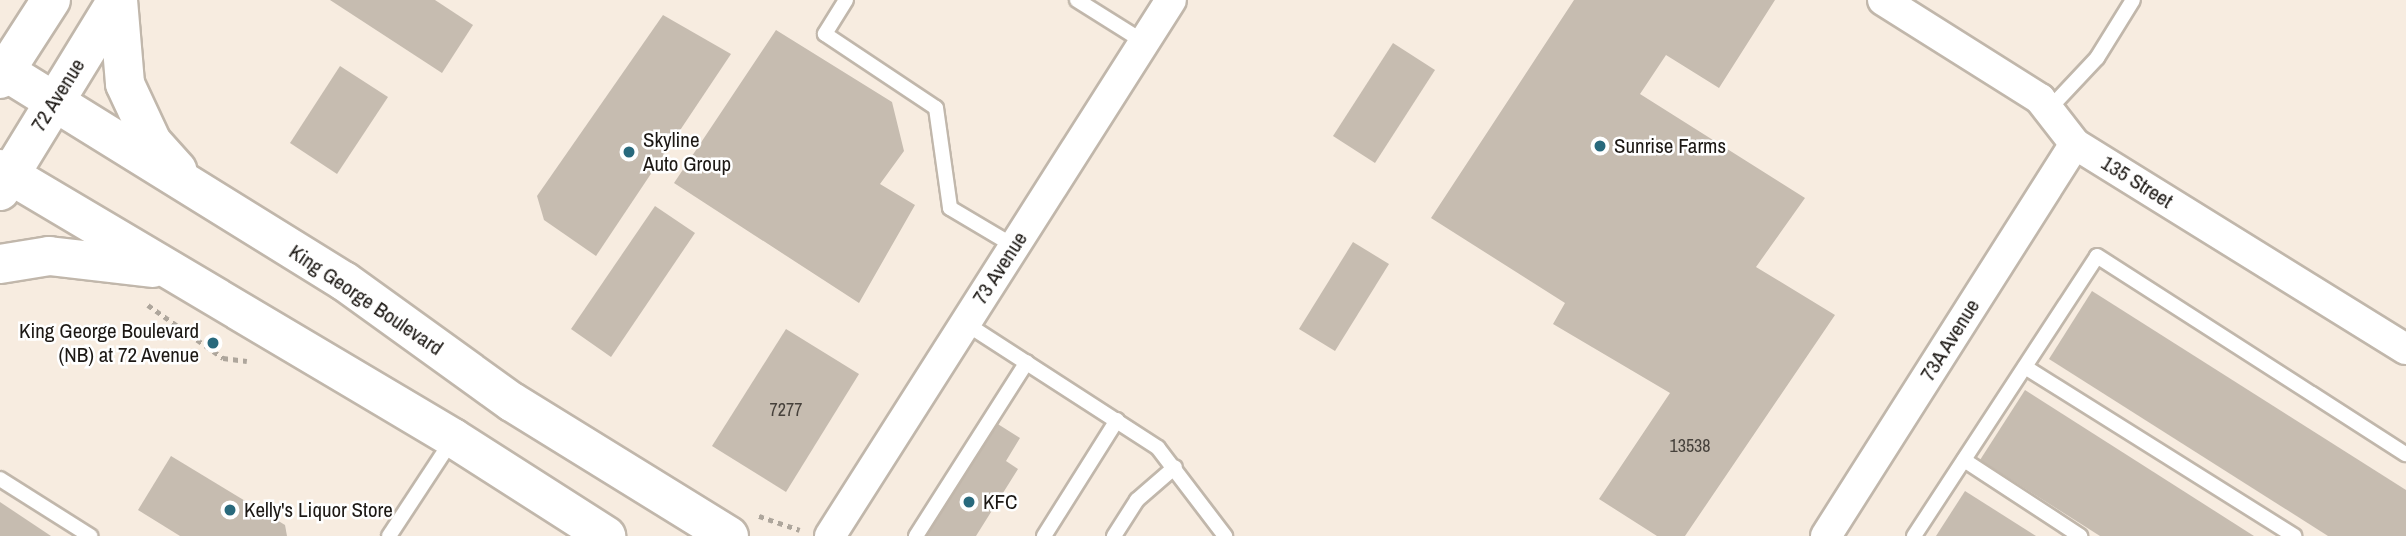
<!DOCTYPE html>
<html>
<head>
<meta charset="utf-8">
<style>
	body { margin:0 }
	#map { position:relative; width:2406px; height:536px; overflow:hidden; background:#f7ece0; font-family:"Archivo Narrow",sans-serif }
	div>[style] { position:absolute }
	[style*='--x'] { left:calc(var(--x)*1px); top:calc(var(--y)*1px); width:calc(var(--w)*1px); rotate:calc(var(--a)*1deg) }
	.building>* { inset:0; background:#c6bcb0 }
	.path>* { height:4.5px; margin-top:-2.25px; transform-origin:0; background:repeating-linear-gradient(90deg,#aea69c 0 5px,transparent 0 10px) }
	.roads { filter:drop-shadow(2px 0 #c1b7ab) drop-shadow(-2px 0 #c1b7ab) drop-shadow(0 2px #c1b7ab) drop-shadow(0 -2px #c1b7ab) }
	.service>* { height:14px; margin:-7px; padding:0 7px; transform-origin:7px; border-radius:7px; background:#fff }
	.minor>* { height:30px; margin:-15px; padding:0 15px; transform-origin:15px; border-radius:15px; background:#fff }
	.secondary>* { height:38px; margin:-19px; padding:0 19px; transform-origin:19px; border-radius:19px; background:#fff }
	.primary>* { height:38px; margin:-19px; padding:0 19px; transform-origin:19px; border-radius:19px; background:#fff }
	.dots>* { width:19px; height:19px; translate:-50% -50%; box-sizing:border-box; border:4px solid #fff; border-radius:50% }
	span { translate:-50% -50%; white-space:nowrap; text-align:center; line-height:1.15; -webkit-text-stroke:5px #fff; paint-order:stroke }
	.number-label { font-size:18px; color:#46413b }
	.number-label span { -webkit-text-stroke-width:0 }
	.street-label { font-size:21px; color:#1c1814 }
	.poi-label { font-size:21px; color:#1c1814 }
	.left { translate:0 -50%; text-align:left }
	.right { translate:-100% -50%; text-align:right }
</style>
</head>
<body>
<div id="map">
	<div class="building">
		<div style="clip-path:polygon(330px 0,435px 0,473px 25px,442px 73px)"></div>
		<div style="clip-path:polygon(1574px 0,1775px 0,1719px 88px,1666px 55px,1640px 94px,1805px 198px,1756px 267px,1835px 315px,1685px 536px,1657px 536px,1599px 499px,1670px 393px,1553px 324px,1565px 303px,1431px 218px)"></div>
		<div style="clip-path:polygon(663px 15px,731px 54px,596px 256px,544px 220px,537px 196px)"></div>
		<div style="clip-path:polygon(776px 30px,892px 102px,904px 151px,880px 184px,915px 205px,859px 303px,674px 183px)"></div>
		<div style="clip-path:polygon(1393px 43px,1435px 70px,1375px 163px,1333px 136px)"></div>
		<div style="clip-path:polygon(340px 66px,388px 97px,337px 174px,290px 143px)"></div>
		<div style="clip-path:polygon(655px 206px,695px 233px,611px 357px,571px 329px)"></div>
		<div style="clip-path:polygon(1353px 242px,1389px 264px,1335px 351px,1299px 329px)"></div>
		<div style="clip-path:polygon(2092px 291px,2406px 490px,2406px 536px,2328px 536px,2049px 359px)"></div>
		<div style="clip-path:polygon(786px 329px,859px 374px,786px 492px,712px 446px)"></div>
		<div style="clip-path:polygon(2025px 390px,2254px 536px,2100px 536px,1980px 460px)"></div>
		<div style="clip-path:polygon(993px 421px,1020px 438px,1006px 461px,1018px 469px,976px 536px,921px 536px)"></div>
		<div style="clip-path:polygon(171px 456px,285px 525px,287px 536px,180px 536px,138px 510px)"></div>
		<div style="clip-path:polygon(1965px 491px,2036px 536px,1936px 536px)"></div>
		<div style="clip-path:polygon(0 502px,51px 536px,0 536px)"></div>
	</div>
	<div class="path">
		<div style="--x:148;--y:305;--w:92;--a:35.2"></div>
		<div style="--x:223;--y:358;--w:24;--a:7"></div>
		<div style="--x:759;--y:516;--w:43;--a:18.9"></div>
	</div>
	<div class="roads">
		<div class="service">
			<div style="--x:846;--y:0;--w:40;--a:122"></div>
			<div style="--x:825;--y:34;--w:133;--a:33.7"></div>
			<div style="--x:936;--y:108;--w:101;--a:82"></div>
			<div style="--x:950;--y:208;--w:74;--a:30.7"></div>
			<div style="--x:1077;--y:0;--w:79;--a:32.1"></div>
			<div style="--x:2050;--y:108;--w:69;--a:-46.8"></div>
			<div style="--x:2097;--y:58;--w:68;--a:-58.2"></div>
			<div style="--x:965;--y:323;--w:230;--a:32.9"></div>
			<div style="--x:1158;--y:448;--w:111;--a:52.7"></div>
			<div style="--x:2025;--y:367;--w:318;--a:32.1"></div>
			<div style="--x:1964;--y:460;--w:139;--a:33.2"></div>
			<div style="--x:0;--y:479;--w:107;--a:32.3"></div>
			<div style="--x:389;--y:536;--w:115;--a:-56.7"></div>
			<div style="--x:916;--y:536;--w:206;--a:-57.5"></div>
			<div style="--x:1044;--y:536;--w:137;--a:-57.8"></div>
			<div style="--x:1114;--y:536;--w:43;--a:-57.4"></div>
			<div style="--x:1137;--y:500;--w:50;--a:-41"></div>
			<div style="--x:1914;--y:536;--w:334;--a:-56.8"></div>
			<div style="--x:2097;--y:256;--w:367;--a:32.7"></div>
		</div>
		<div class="minor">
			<div style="--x:1883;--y:0;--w:186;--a:32.2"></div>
			<div style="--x:2040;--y:99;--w:57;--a:52.1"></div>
			<div style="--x:2075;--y:144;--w:389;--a:31.8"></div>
			<div style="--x:830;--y:536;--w:635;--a:-57.54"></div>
			<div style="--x:1826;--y:536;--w:464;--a:-57.6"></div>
		</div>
		<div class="secondary">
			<div style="--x:0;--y:79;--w:94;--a:-57.2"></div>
			<div style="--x:0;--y:191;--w:224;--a:-58.5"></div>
		</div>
		<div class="primary">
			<div style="--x:118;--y:0;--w:84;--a:85.2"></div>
			<div style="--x:125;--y:84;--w:64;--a:65"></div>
			<div style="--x:152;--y:142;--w:38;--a:48"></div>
			<div style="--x:0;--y:68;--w:405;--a:31.8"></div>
			<div style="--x:344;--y:281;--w:207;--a:35.8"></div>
			<div style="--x:512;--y:402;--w:255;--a:31.7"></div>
			<div style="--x:0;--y:169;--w:527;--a:30.7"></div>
			<div style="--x:453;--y:438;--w:182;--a:32.6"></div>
			<div style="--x:0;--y:264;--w:50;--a:-9.3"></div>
			<div style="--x:49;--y:256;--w:104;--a:6.6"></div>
		</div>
	</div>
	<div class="dots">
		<div style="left:1600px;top:146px;background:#28697c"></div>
		<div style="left:629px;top:152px;background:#28697c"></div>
		<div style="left:213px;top:343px;background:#28697c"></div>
		<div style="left:969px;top:502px;background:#28697c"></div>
		<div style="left:230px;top:510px;background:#28697c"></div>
	</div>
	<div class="number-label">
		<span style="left:786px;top:410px">7277</span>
		<span style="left:1690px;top:446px">13538</span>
	</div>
	<div class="street-label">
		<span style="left:58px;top:95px;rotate:-58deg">72 Avenue</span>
		<span style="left:2137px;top:182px;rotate:32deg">135 Street</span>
		<span style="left:1000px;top:268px;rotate:-57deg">73 Avenue</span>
		<span style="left:366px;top:300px;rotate:34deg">King George Boulevard</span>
		<span style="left:1950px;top:340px;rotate:-58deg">73A Avenue</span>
	</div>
	<div class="poi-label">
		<span class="left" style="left:643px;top:152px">Skyline<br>Auto Group</span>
		<span class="left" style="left:1614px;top:146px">Sunrise Farms</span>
		<span class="right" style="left:199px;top:343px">King George Boulevard<br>(NB) at 72 Avenue</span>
		<span class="left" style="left:983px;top:502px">KFC</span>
		<span class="left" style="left:244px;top:510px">Kelly's Liquor Store</span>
	</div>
</div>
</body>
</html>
